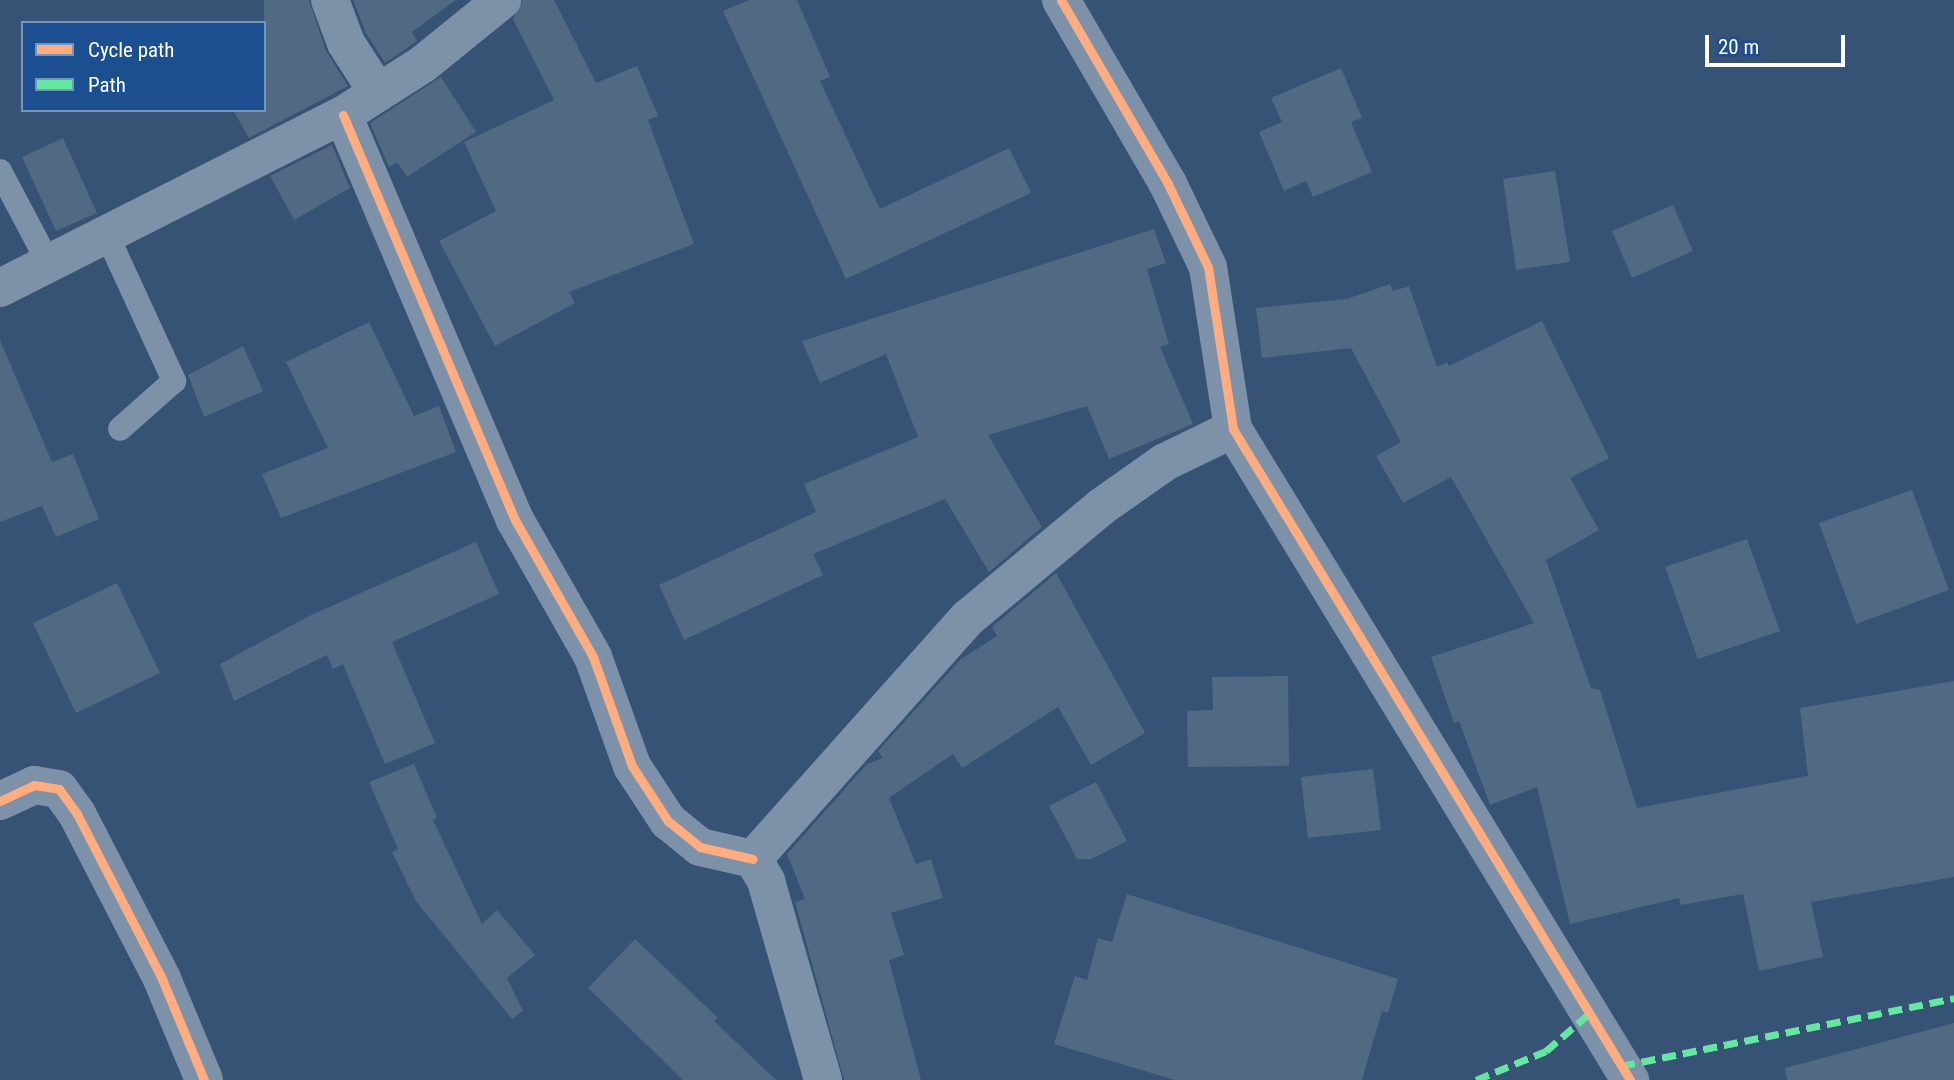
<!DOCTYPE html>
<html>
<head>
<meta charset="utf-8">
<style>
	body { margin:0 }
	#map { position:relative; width:1954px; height:1080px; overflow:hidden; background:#365274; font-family:"Roboto Condensed",sans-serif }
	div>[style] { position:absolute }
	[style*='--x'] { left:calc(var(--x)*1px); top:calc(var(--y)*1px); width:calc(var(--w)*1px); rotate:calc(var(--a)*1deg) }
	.building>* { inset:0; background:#526984 }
	.service>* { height:24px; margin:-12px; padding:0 12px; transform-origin:12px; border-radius:12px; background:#7d92a8 }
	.minor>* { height:38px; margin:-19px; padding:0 19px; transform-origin:19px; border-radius:19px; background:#7d92a8 }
	.tertiary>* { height:38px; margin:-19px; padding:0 19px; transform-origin:19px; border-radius:19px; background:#7d92a8 }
	.quiet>* { height:7px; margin-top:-3.5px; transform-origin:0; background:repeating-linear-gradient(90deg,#66e7a1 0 14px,transparent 0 21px) }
	.cycleway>* { height:9px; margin:-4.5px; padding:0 4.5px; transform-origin:4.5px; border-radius:4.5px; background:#ffac80 }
	span { translate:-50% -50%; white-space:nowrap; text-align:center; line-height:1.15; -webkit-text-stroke:5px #1b4f8f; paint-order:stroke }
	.legend { position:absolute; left:21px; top:21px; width:245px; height:91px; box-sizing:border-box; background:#1b4f8f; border:2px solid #7695bc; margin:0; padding:9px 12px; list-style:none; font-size:21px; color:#fff }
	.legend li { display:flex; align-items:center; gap:14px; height:35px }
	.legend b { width:35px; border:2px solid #7695bc }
	.scale { position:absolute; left:1705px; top:35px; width:140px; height:32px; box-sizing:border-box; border:4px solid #fff; border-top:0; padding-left:9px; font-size:21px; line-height:24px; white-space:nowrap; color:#fff; -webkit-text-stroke:5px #1b4f8f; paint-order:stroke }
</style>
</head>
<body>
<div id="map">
	<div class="building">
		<div style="clip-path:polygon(264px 0,309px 0,326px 51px,348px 86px,249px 138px,233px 110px,264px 110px)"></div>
		<div style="clip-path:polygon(353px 0,456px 0,412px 32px,417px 41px,385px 63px,366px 33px)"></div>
		<div style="clip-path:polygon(523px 0,554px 0,596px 83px,637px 66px,658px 116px,648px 120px,694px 244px,569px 292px,575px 303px,495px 346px,439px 241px,496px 211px,464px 142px,554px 100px,513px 19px)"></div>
		<div style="clip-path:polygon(749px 0,797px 0,830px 77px,820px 81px,880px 209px,1009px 148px,1031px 193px,846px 279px,723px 11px)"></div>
		<div style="clip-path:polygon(1341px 68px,1362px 118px,1351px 122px,1372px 172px,1313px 197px,1306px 181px,1284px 191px,1259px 132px,1282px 122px,1271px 98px)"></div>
		<div style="clip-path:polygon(441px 77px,476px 132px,407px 177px,397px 162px,389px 167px,370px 123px)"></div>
		<div style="clip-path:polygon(63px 138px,97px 213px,56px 231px,22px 157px)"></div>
		<div style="clip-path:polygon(332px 145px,350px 188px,294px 220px,270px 176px)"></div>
		<div style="clip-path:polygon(1555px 171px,1570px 262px,1516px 270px,1503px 179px)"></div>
		<div style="clip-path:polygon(1673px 205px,1693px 251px,1632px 278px,1612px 231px)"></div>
		<div style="clip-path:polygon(1154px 229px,1166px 263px,1147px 269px,1169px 344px,1160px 347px,1193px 424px,1109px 459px,1087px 406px,988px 435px,1042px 527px,989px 572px,945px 499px,813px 554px,823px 575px,684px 640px,659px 585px,816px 512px,804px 484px,918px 437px,886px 354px,820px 383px,802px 341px)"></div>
		<div style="clip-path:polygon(1390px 284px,1393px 291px,1409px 286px,1437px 367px,1447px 362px,1449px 366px,1542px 321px,1609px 458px,1570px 478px,1599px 530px,1546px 560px,1591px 688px,1600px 690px,1637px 808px,1808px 776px,1800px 708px,1954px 681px,1954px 877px,1811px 902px,1823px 957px,1759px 971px,1743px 894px,1681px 905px,1679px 898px,1570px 924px,1537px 787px,1490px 805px,1459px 721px,1454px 723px,1431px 657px,1534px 623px,1451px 477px,1403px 503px,1376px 456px,1401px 442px,1351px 348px,1262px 358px,1256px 308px,1347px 299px)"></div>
		<div style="clip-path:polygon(369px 322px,414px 416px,439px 406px,456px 452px,281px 518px,262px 474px,328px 448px,286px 362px)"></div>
		<div style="clip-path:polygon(0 340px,52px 462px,73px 454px,99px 519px,56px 537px,42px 506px,0 522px)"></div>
		<div style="clip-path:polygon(243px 346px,263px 391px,204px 417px,188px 375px)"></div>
		<div style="clip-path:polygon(1912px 490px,1949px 590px,1856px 624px,1819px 523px)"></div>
		<div style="clip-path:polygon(1747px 539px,1780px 631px,1698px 659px,1665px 567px)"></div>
		<div style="clip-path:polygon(476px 542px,499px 594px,392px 642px,435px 743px,385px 764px,343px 664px,333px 669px,327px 655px,234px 701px,220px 664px,309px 616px)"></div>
		<div style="clip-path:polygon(1056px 573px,1145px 733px,1091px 765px,1058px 707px,962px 768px,953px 754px,889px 798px,916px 864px,931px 859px,943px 898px,891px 913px,904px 955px,889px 960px,921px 1080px,844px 1080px,795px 902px,805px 899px,787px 854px,867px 764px,883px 758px,878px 751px,961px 659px,997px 636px,992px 627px)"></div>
		<div style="clip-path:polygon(117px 583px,160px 673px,76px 713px,33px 623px)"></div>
		<div style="clip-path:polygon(1288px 676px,1289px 766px,1188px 767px,1187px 711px,1213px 710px,1212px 677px)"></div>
		<div style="clip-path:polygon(414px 764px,437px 818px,433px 820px,482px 924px,497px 910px,535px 955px,507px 978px,523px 1011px,512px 1019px,416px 901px,392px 852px,398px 849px,369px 782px)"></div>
		<div style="clip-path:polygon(1373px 769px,1381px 830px,1308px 838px,1301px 777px)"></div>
		<div style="clip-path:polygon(1096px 782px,1127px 841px,1091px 859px,1077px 859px,1049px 806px)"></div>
		<div style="clip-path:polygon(1127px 894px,1398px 979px,1388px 1013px,1382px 1011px,1362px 1080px,1175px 1080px,1054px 1044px,1075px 976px,1087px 980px,1098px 938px,1112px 942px)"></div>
		<div style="clip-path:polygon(635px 939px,718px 1018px,714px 1021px,776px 1080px,683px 1080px,588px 988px)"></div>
		<div style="clip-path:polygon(1954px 1023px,1954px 1080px,1787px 1080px,1785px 1068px)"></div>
	</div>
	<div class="service">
		<div style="--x:0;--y:171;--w:103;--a:62.2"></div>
		<div style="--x:107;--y:235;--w:161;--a:65.3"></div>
		<div style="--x:174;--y:381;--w:72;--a:138.4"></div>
	</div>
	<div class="minor">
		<div style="--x:330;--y:0;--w:46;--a:69.6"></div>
		<div style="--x:346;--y:43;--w:59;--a:57.4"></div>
		<div style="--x:343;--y:115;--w:440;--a:67"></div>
		<div style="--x:515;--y:520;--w:158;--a:60.3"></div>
		<div style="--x:593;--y:657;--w:116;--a:70.3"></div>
		<div style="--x:632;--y:766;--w:66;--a:56.8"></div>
		<div style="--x:668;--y:821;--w:41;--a:39.1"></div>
		<div style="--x:700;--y:847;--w:54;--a:12.8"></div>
		<div style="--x:0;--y:288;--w:384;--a:-26.8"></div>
		<div style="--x:343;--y:115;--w:95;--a:-32.5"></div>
		<div style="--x:423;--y:64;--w:102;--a:-39"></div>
		<div style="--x:0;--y:801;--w:38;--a:-25"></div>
		<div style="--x:34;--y:785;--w:25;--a:9"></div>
		<div style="--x:59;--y:789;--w:31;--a:54"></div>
		<div style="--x:77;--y:814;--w:186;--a:62.7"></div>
		<div style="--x:162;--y:979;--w:109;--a:67.4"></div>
		<div style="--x:753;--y:859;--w:323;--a:-48.3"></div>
		<div style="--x:968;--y:618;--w:173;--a:-39.8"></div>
		<div style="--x:1101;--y:507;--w:78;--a:-35.1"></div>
		<div style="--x:1165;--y:462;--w:76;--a:-25.9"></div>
		<div style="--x:753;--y:859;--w:26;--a:59"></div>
		<div style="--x:766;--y:881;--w:207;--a:74"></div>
	</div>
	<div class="tertiary">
		<div style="--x:1061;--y:0;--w:213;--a:59.8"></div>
		<div style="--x:1168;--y:184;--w:92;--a:64.3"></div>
		<div style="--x:1208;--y:267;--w:164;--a:81.2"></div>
		<div style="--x:1233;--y:429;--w:763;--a:58.62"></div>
	</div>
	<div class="quiet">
		<div style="--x:1621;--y:1066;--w:340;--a:-11.5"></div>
		<div style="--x:1476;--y:1080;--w:76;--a:-22.5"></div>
		<div style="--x:1546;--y:1051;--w:58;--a:-40.8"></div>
	</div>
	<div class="cycleway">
		<div style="--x:1061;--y:0;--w:213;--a:59.8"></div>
		<div style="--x:1168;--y:184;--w:92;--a:64.3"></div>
		<div style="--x:1208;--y:267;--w:164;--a:81.2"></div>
		<div style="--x:1233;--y:429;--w:763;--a:58.62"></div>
		<div style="--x:343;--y:115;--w:440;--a:67"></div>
		<div style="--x:515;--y:520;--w:158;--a:60.3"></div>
		<div style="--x:593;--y:657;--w:116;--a:70.3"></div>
		<div style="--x:632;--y:766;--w:66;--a:56.8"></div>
		<div style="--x:668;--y:821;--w:41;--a:39.1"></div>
		<div style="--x:700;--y:847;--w:54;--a:12.8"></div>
		<div style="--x:0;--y:801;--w:38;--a:-25"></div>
		<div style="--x:34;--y:785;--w:25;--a:9"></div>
		<div style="--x:59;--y:789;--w:31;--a:54"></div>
		<div style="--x:77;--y:814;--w:186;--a:62.7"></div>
		<div style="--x:162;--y:979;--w:109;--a:67.4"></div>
	</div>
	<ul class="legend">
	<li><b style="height:9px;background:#ffac80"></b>Cycle path</li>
	<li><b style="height:9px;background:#66e7a1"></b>Path</li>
	</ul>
	<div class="scale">20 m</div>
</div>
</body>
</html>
